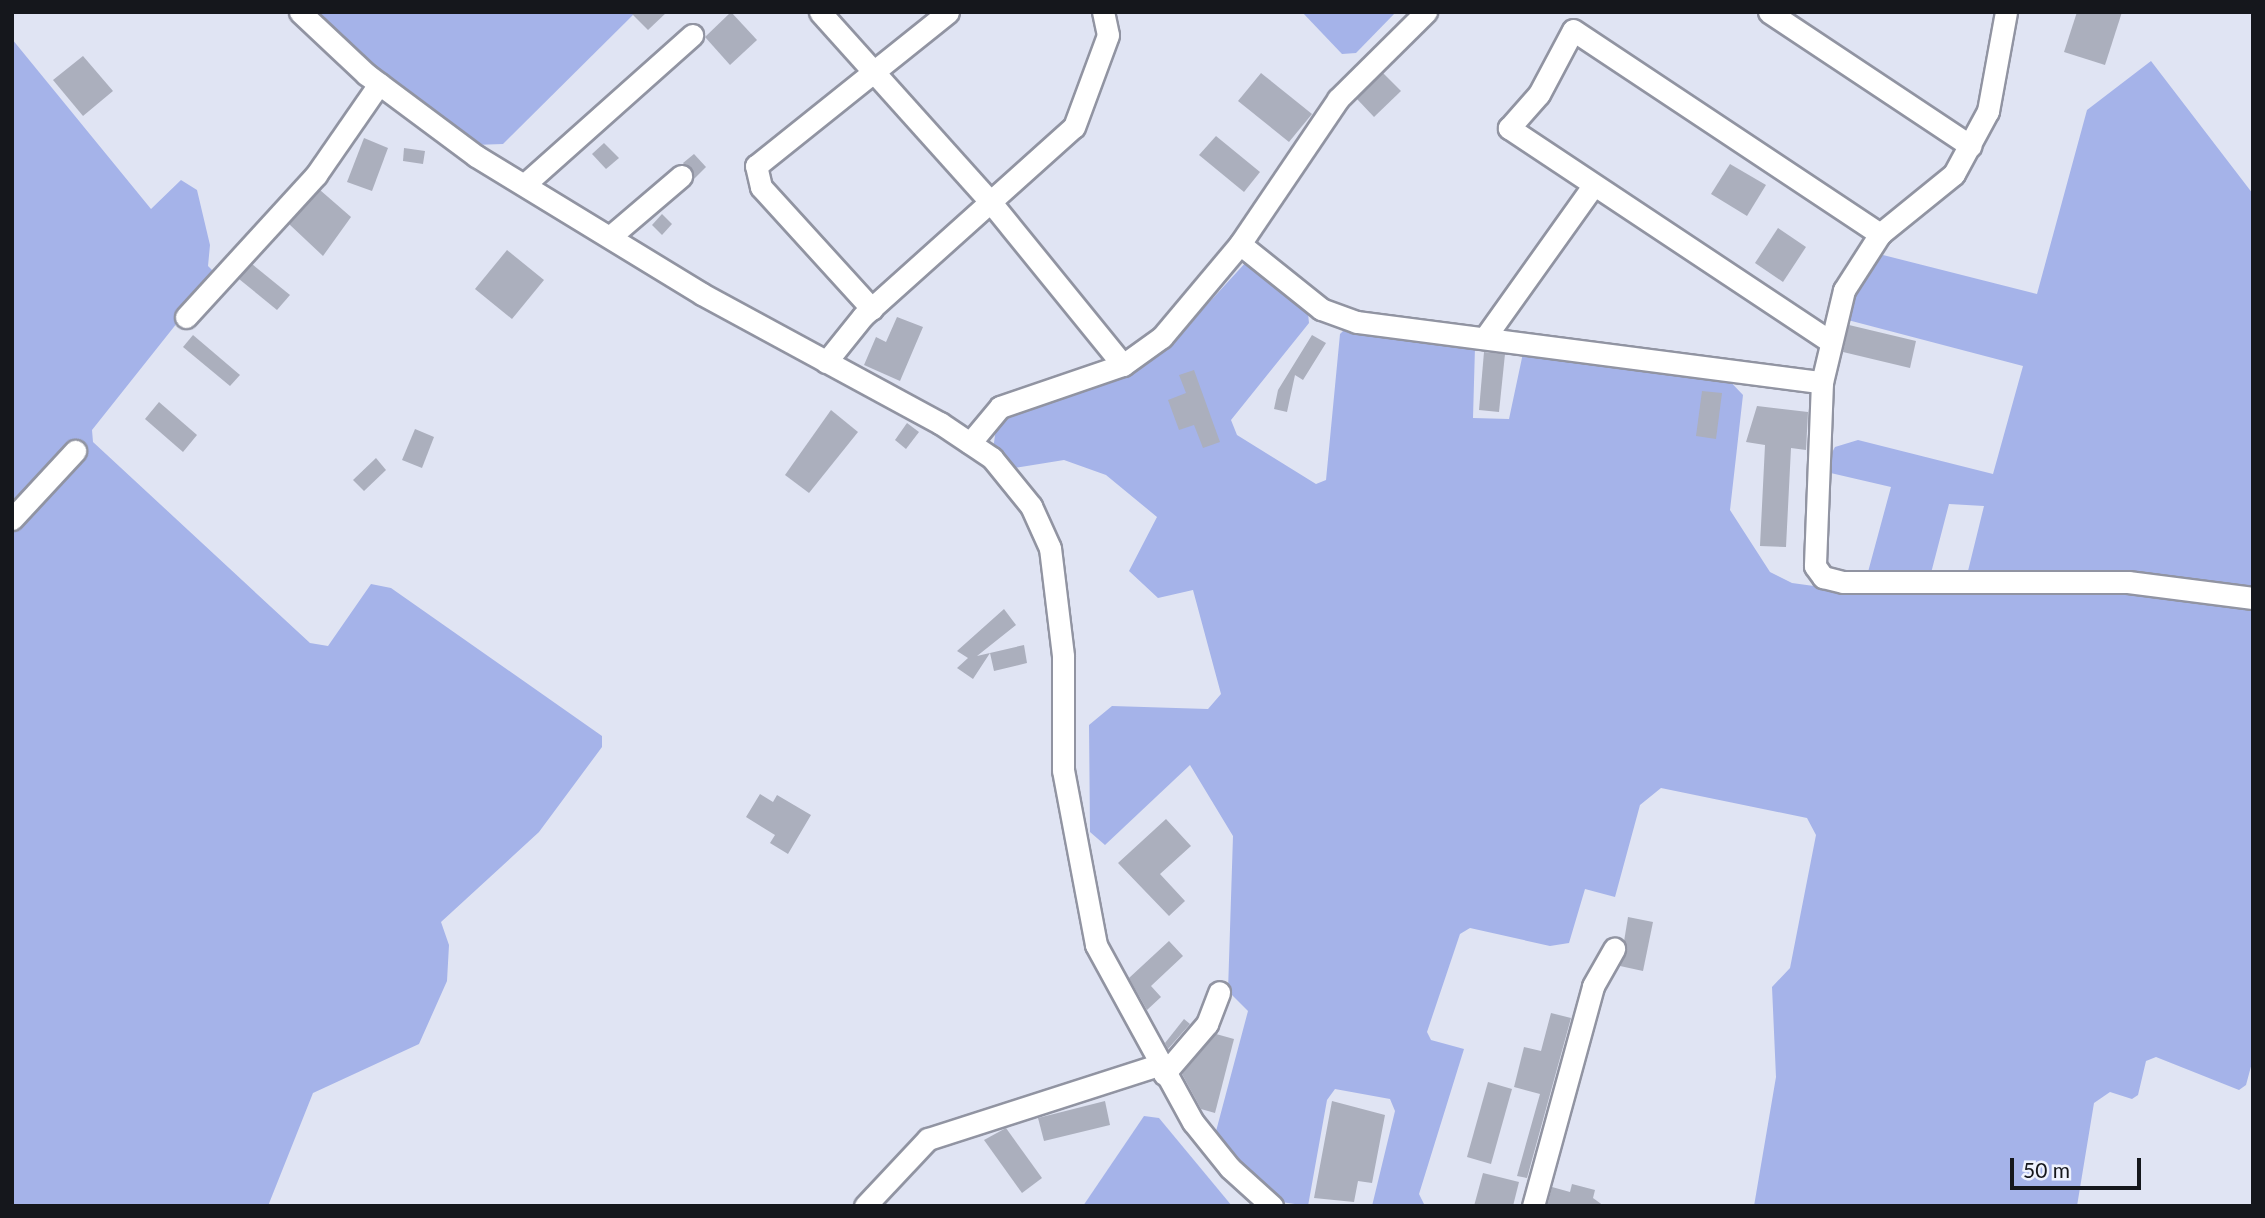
<!DOCTYPE html>
<html>
<head>
<meta charset="utf-8">
<style>
	body { margin:0 }
	#map { position:relative; width:2265px; height:1218px; overflow:hidden; background:#e0e4f3; font-family:Lato,sans-serif }
	div>[style] { position:absolute }
	[style*='--x'] { left:calc(var(--x)*1px); top:calc(var(--y)*1px); width:calc(var(--w)*1px); rotate:calc(var(--a)*1deg) }
	.green>* { inset:0; background:#a5b3e9 }
	.building>* { inset:0; background:#abafbd }
	.roads { filter:drop-shadow(2px 0 #9194a2) drop-shadow(-2px 0 #9194a2) drop-shadow(0 2px #9194a2) drop-shadow(0 -2px #9194a2) }
	.minor>* { height:21px; margin:-10.5px; padding:0 10.5px; transform-origin:10.5px; border-radius:10.5px; background:#fff }
	span { translate:-50% -50%; white-space:nowrap; text-align:center; line-height:1.15; -webkit-text-stroke:5px #eef2fe; paint-order:stroke }
	.frame { position:absolute; inset:0; border:14px solid #15171c; pointer-events:none }
	.scale { position:absolute; left:2010px; top:1158px; width:131px; height:32px; box-sizing:border-box; border:4px solid #15171c; border-top:0; padding-left:9px; font-size:21px; line-height:24px; white-space:nowrap; color:#15171c; -webkit-text-stroke:5px #eef2fe; paint-order:stroke }
</style>
</head>
<body>
<div id="map">
	<div class="green">
		<div style="clip-path:polygon(311px 12px,636px 12px,503px 144px,474px 145px,385px 80px)"></div>
		<div style="clip-path:polygon(1302px 12px,1396px 12px,1356px 53px,1342px 54px)"></div>
		<div style="clip-path:polygon(12px 39px,151px 209px,181px 180px,197px 190px,210px 245px,208px 266px,216px 274px,92px 430px,93px 442px,310px 643px,328px 646px,371px 584px,391px 588px,602px 736px,602px 747px,539px 832px,441px 922px,449px 945px,447px 981px,419px 1044px,313px 1093px,268px 1206px,12px 1206px)"></div>
		<div style="clip-path:polygon(2151px 61px,2253px 194px,2253px 587px,2140px 573px,1976px 577px,1968px 571px,1984px 506px,1949px 504px,1930px 577px,1868px 572px,1891px 487px,1822px 471px,1835px 447px,1858px 440px,1993px 474px,2023px 366px,1844px 319px,1863px 272px,1883px 255px,2037px 294px,2087px 110px)"></div>
		<div style="clip-path:polygon(1247px 261px,1308px 313px,1309px 323px,1231px 420px,1237px 435px,1316px 484px,1326px 480px,1340px 334px,1347px 327px,1475px 347px,1473px 418px,1509px 419px,1523px 353px,1724px 375px,1743px 395px,1730px 510px,1770px 572px,1792px 583px,1872px 594px,2122px 588px,2253px 610px,2253px 1059px,2246px 1085px,2239px 1090px,2156px 1057px,2146px 1061px,2138px 1095px,2132px 1099px,2110px 1092px,2094px 1103px,2077px 1206px,1754px 1206px,1776px 1077px,1772px 987px,1790px 968px,1816px 835px,1807px 818px,1661px 788px,1640px 805px,1615px 897px,1585px 889px,1569px 943px,1550px 946px,1470px 928px,1460px 934px,1427px 1032px,1431px 1040px,1464px 1049px,1419px 1194px,1425px 1206px,1372px 1206px,1395px 1111px,1390px 1099px,1335px 1089px,1327px 1100px,1308px 1206px,1275px 1201px,1215px 1135px,1248px 1011px,1228px 991px,1233px 836px,1190px 765px,1105px 845px,1090px 832px,1089px 725px,1112px 706px,1208px 709px,1221px 694px,1193px 590px,1158px 598px,1129px 571px,1157px 517px,1106px 475px,1064px 460px,1008px 469px,993px 450px,996px 428px,1023px 407px,1129px 374px,1172px 343px)"></div>
		<div style="clip-path:polygon(1144px 1116px,1159px 1118px,1232px 1206px,1083px 1206px)"></div>
	</div>
	<div class="building">
		<div style="clip-path:polygon(630px 12px,667px 12px,648px 30px)"></div>
		<div style="clip-path:polygon(731px 12px,757px 40px,730px 65px,705px 37px)"></div>
		<div style="clip-path:polygon(2077px 12px,2122px 12px,2105px 65px,2064px 52px)"></div>
		<div style="clip-path:polygon(83px 56px,113px 91px,83px 116px,53px 80px)"></div>
		<div style="clip-path:polygon(1261px 73px,1312px 114px,1289px 142px,1238px 101px)"></div>
		<div style="clip-path:polygon(1383px 73px,1401px 91px,1374px 117px,1357px 99px)"></div>
		<div style="clip-path:polygon(1216px 136px,1260px 172px,1244px 192px,1199px 155px)"></div>
		<div style="clip-path:polygon(364px 138px,388px 148px,372px 191px,347px 182px)"></div>
		<div style="clip-path:polygon(604px 143px,619px 158px,606px 169px,592px 154px)"></div>
		<div style="clip-path:polygon(404px 148px,425px 151px,423px 164px,403px 161px)"></div>
		<div style="clip-path:polygon(694px 154px,706px 167px,694px 179px,683px 163px)"></div>
		<div style="clip-path:polygon(1730px 164px,1766px 185px,1747px 216px,1711px 194px)"></div>
		<div style="clip-path:polygon(320px 190px,351px 217px,323px 256px,289px 224px)"></div>
		<div style="clip-path:polygon(662px 214px,672px 224px,662px 235px,652px 225px)"></div>
		<div style="clip-path:polygon(1778px 228px,1806px 247px,1783px 282px,1755px 263px)"></div>
		<div style="clip-path:polygon(507px 250px,544px 280px,512px 319px,475px 289px)"></div>
		<div style="clip-path:polygon(252px 264px,290px 295px,277px 310px,239px 279px)"></div>
		<div style="clip-path:polygon(897px 317px,923px 327px,900px 381px,864px 365px,876px 337px,886px 342px)"></div>
		<div style="clip-path:polygon(1849px 325px,1916px 341px,1910px 368px,1843px 352px)"></div>
		<div style="clip-path:polygon(193px 335px,240px 375px,230px 386px,183px 347px)"></div>
		<div style="clip-path:polygon(1312px 335px,1326px 343px,1303px 380px,1295px 375px,1287px 412px,1274px 409px,1278px 390px)"></div>
		<div style="clip-path:polygon(1484px 352px,1505px 354px,1499px 412px,1479px 410px)"></div>
		<div style="clip-path:polygon(1194px 370px,1220px 442px,1203px 448px,1194px 425px,1179px 430px,1168px 400px,1186px 393px,1179px 375px)"></div>
		<div style="clip-path:polygon(1702px 391px,1722px 393px,1716px 439px,1696px 436px)"></div>
		<div style="clip-path:polygon(159px 402px,197px 435px,183px 452px,145px 419px)"></div>
		<div style="clip-path:polygon(1757px 406px,1808px 412px,1806px 450px,1791px 448px,1786px 547px,1760px 546px,1765px 445px,1746px 442px)"></div>
		<div style="clip-path:polygon(831px 410px,858px 432px,809px 493px,785px 475px)"></div>
		<div style="clip-path:polygon(907px 423px,919px 432px,906px 449px,895px 440px)"></div>
		<div style="clip-path:polygon(415px 429px,434px 437px,422px 468px,402px 460px)"></div>
		<div style="clip-path:polygon(376px 458px,386px 470px,364px 491px,353px 480px)"></div>
		<div style="clip-path:polygon(1004px 609px,1016px 625px,977px 656px,1024px 645px,1027px 663px,994px 671px,990px 653px,973px 679px,957px 668px,968px 658px,957px 651px)"></div>
		<div style="clip-path:polygon(760px 794px,773px 802px,777px 795px,811px 815px,788px 854px,770px 843px,775px 835px,746px 817px)"></div>
		<div style="clip-path:polygon(1166px 819px,1191px 846px,1160px 874px,1185px 901px,1169px 916px,1118px 863px)"></div>
		<div style="clip-path:polygon(1628px 917px,1653px 922px,1643px 971px,1620px 966px)"></div>
		<div style="clip-path:polygon(1169px 941px,1183px 956px,1151px 986px,1161px 997px,1147px 1010px,1129px 978px)"></div>
		<div style="clip-path:polygon(1551px 1013px,1571px 1018px,1527px 1178px,1517px 1176px,1540px 1094px,1514px 1087px,1524px 1047px,1541px 1051px)"></div>
		<div style="clip-path:polygon(1184px 1019px,1190px 1024px,1168px 1049px,1165px 1043px)"></div>
		<div style="clip-path:polygon(1216px 1034px,1234px 1039px,1215px 1113px,1201px 1109px,1182px 1074px)"></div>
		<div style="clip-path:polygon(1488px 1082px,1512px 1089px,1491px 1164px,1467px 1157px)"></div>
		<div style="clip-path:polygon(1105px 1101px,1110px 1125px,1044px 1141px,1038px 1118px)"></div>
		<div style="clip-path:polygon(1332px 1101px,1385px 1115px,1372px 1183px,1358px 1181px,1354px 1202px,1314px 1198px)"></div>
		<div style="clip-path:polygon(1006px 1128px,1042px 1178px,1022px 1193px,984px 1140px)"></div>
		<div style="clip-path:polygon(1483px 1173px,1519px 1182px,1513px 1206px,1474px 1206px)"></div>
		<div style="clip-path:polygon(1572px 1184px,1595px 1190px,1593px 1198px,1604px 1206px,1547px 1206px,1552px 1187px,1570px 1192px)"></div>
	</div>
	<div class="roads">
		<div class="minor">
			<div style="--x:300;--y:12;--w:91;--a:43.2"></div>
			<div style="--x:366;--y:74;--w:137;--a:36.7"></div>
			<div style="--x:476;--y:156;--w:265;--a:31.4"></div>
			<div style="--x:702;--y:294;--w:271;--a:28.5"></div>
			<div style="--x:940;--y:423;--w:63;--a:33.9"></div>
			<div style="--x:992;--y:458;--w:62;--a:50.9"></div>
			<div style="--x:1031;--y:506;--w:46;--a:65.7"></div>
			<div style="--x:1050;--y:548;--w:109;--a:83.1"></div>
			<div style="--x:1063;--y:656;--w:114;--a:90"></div>
			<div style="--x:1063;--y:770;--w:178;--a:79.3"></div>
			<div style="--x:1096;--y:945;--w:202;--a:61.3"></div>
			<div style="--x:1193;--y:1122;--w:59;--a:51.2"></div>
			<div style="--x:1230;--y:1168;--w:57;--a:42.1"></div>
			<div style="--x:820;--y:12;--w:259;--a:48.1"></div>
			<div style="--x:993;--y:205;--w:206;--a:50.9"></div>
			<div style="--x:1769;--y:12;--w:242;--a:33.6"></div>
			<div style="--x:2006;--y:12;--w:101;--a:100.3"></div>
			<div style="--x:1988;--y:111;--w:72;--a:118.4"></div>
			<div style="--x:1954;--y:174;--w:95;--a:141"></div>
			<div style="--x:1880;--y:234;--w:67;--a:122.7"></div>
			<div style="--x:1844;--y:290;--w:95;--a:103.4"></div>
			<div style="--x:1822;--y:382;--w:184;--a:92.2"></div>
			<div style="--x:1815;--y:566;--w:14;--a:54"></div>
			<div style="--x:1823;--y:577;--w:21;--a:14"></div>
			<div style="--x:1843;--y:582;--w:285;--a:0"></div>
			<div style="--x:2128;--y:582;--w:126;--a:7.3"></div>
			<div style="--x:525;--y:184;--w:224;--a:-41.7"></div>
			<div style="--x:612;--y:235;--w:91;--a:-40.5"></div>
			<div style="--x:1240;--y:244;--w:104;--a:38.7"></div>
			<div style="--x:1321;--y:309;--w:38;--a:20"></div>
			<div style="--x:1357;--y:322;--w:469;--a:7.4"></div>
			<div style="--x:872;--y:309;--w:165;--a:-132.3"></div>
			<div style="--x:761;--y:187;--w:22;--a:-103"></div>
			<div style="--x:756;--y:166;--w:246;--a:-38.7"></div>
			<div style="--x:186;--y:317;--w:193;--a:-47.5"></div>
			<div style="--x:316;--y:175;--w:111;--a:-55.3"></div>
			<div style="--x:1486;--y:336;--w:184;--a:-54.5"></div>
			<div style="--x:1831;--y:342;--w:387;--a:-146.4"></div>
			<div style="--x:1509;--y:128;--w:45;--a:-48.6"></div>
			<div style="--x:1539;--y:94;--w:72;--a:-62"></div>
			<div style="--x:1573;--y:30;--w:369;--a:33.6"></div>
			<div style="--x:826;--y:362;--w:59;--a:-51.2"></div>
			<div style="--x:863;--y:316;--w:283;--a:-41.9"></div>
			<div style="--x:1074;--y:127;--w:98;--a:-69.7"></div>
			<div style="--x:1108;--y:35;--w:24;--a:-102"></div>
			<div style="--x:970;--y:443;--w:47;--a:-50.2"></div>
			<div style="--x:1000;--y:407;--w:130;--a:-18.9"></div>
			<div style="--x:1123;--y:365;--w:48;--a:-35.7"></div>
			<div style="--x:1162;--y:337;--w:121;--a:-50"></div>
			<div style="--x:1240;--y:244;--w:175;--a:-55.9"></div>
			<div style="--x:1338;--y:99;--w:124;--a:-44.7"></div>
			<div style="--x:12;--y:519;--w:93;--a:-47.2"></div>
			<div style="--x:1164;--y:1074;--w:66;--a:-49.3"></div>
			<div style="--x:1207;--y:1024;--w:34;--a:-69"></div>
			<div style="--x:865;--y:1206;--w:92;--a:-46.8"></div>
			<div style="--x:928;--y:1139;--w:242;--a:-17.8"></div>
			<div style="--x:1533;--y:1206;--w:228;--a:-74.7"></div>
			<div style="--x:1593;--y:986;--w:43;--a:-60.4"></div>
		</div>
	</div>
	<div class="frame"></div>
	<div class="scale">50 m</div>
</div>
</body>
</html>
